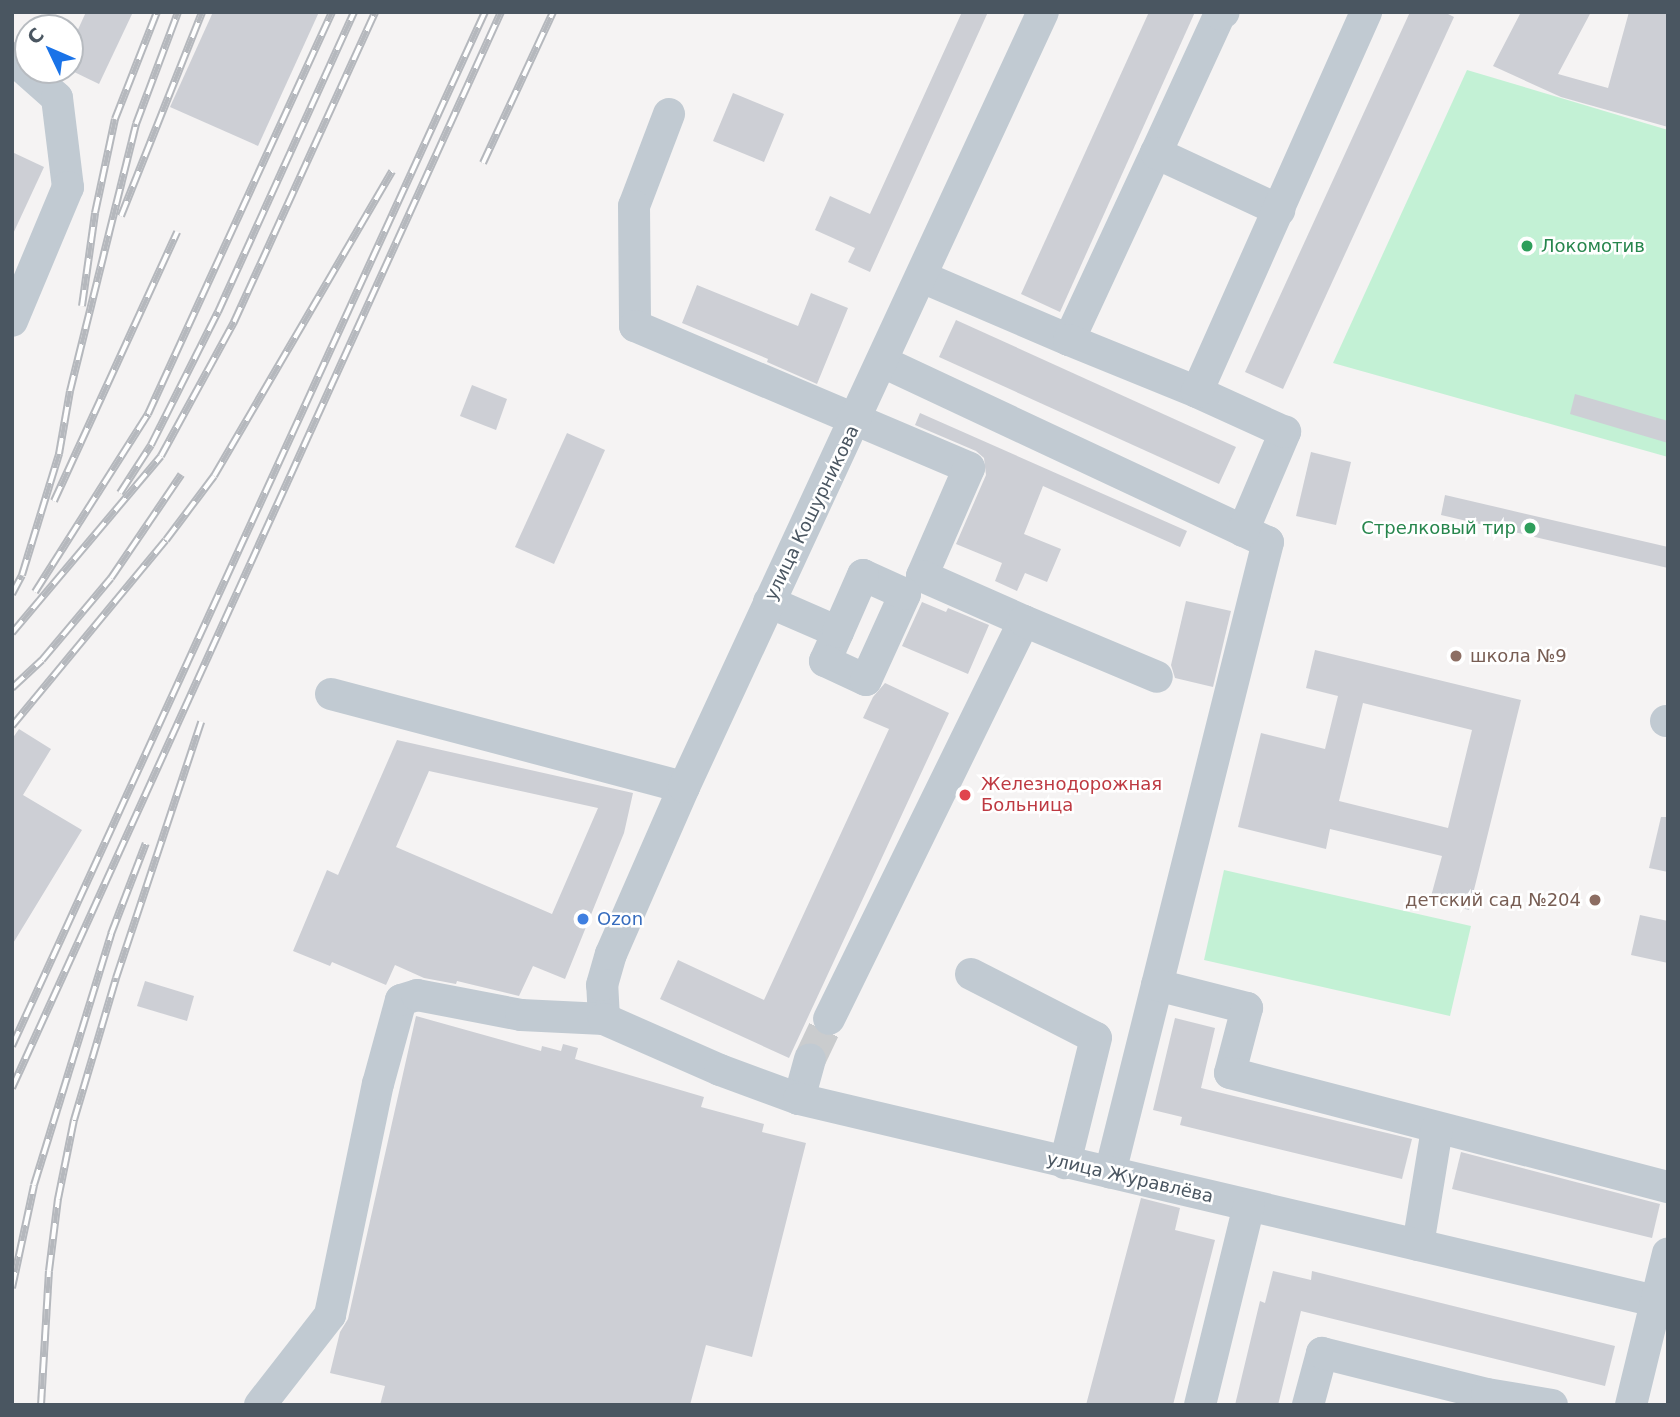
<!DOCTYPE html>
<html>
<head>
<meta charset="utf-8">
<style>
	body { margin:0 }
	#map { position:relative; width:1680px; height:1417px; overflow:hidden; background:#f5f3f3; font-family:"DejaVu Sans",sans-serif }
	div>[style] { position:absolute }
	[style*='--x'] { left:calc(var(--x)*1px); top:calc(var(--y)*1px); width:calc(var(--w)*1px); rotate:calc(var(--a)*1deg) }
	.green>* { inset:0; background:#c3f1d5 }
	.building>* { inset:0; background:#cdcfd5 }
	.minor-tunnel>* { height:32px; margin-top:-16px; transform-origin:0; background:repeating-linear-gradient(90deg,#caccce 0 32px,transparent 0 48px) }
	.minor>* { height:32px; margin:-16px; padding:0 16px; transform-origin:16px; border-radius:16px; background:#c1cad2 }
	.rail>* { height:8px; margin-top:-4px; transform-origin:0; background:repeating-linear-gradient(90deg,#fff 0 16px,#b5b8bd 0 32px); box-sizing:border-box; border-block:2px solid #b5b8bd }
	.dots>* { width:19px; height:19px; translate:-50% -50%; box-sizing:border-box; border:4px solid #fff; border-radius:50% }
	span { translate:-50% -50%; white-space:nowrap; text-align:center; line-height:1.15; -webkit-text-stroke:5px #fff; paint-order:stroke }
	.leisure-label { font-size:18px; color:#27864d }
	.left { translate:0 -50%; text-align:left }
	.right { translate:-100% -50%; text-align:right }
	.street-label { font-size:18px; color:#4a5661 }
	.education-label { font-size:18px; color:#785e54 }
	.health-label { font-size:18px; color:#be3a42 }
	.shop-label { font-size:18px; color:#366cbe }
	.frame { position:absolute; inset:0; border:14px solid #4a5661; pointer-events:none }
	.north { position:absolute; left:14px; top:14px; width:70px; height:70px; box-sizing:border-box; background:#fff; border:2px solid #b7bbc0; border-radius:50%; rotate:314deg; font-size:19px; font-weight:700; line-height:28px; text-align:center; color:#4a5661 }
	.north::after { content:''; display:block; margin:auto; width:24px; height:32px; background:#1a73e8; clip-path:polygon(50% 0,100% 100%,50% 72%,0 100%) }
</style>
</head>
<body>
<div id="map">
	<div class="green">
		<div style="clip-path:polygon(1467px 70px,1668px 130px,1668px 457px,1333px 363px)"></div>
		<div style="clip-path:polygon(1224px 870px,1471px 926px,1450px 1016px,1204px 960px)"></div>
	</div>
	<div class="building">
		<div style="clip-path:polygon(86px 12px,133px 12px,99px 84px,70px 70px,70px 47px)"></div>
		<div style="clip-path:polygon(213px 12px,319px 12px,258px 146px,170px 107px)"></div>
		<div style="clip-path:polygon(962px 12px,988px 12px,870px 272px,848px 262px,855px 248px,815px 230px,830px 196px,870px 214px)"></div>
		<div style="clip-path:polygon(1149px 12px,1195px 12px,1060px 312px,1021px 294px)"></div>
		<div style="clip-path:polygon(1410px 12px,1444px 12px,1454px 17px,1283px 389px,1245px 372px)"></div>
		<div style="clip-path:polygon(1521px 12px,1591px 12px,1558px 74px,1608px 88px,1629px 12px,1668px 12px,1668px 127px,1561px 97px,1493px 66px)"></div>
		<div style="clip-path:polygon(733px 93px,784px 114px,764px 162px,713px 141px)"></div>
		<div style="clip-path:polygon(12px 152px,44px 167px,12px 236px)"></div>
		<div style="clip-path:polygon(697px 285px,798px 326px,811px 293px,848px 308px,817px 384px,767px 362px,768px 359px,682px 323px)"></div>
		<div style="clip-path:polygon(956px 320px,1236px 447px,1219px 484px,939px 357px)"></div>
		<div style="clip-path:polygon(472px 385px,507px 399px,496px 430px,460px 416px)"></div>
		<div style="clip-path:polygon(1575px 394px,1668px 421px,1668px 443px,1570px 414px)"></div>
		<div style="clip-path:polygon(920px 413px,1187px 531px,1180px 547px,1043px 486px,1024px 534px,1061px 549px,1047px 582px,1025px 573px,1017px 591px,995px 581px,1002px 563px,956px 544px,986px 475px,984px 458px,976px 451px,915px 425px)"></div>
		<div style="clip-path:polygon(567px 433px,605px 450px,554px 564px,515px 547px)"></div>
		<div style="clip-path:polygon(1311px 452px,1351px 462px,1336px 525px,1296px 516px)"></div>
		<div style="clip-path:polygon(1445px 495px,1668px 547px,1668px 568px,1441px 515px)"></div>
		<div style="clip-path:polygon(1186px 601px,1231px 611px,1213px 687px,1175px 678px,1171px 665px)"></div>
		<div style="clip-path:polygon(922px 602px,946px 612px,948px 608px,989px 625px,968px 674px,902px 646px)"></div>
		<div style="clip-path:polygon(evenodd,1315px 650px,1521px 700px,1469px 910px,1430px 900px,1442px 856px,1330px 829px,1326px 849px,1238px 827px,1261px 733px,1325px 749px,1338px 696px,1306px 688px,1315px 650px,1363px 703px,1472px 730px,1448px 828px,1339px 801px,1363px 703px)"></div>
		<div style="clip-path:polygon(885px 683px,949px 713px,789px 1058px,660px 999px,678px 960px,764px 1000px,889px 729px,863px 718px,873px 697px)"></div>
		<div style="clip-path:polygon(19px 729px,51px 749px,23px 795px,82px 830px,12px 945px,12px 739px)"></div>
		<div style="clip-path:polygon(evenodd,397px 740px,633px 793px,624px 833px,565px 979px,533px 966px,519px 996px,457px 981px,456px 984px,424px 978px,395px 965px,386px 985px,332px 962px,330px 966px,293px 951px,327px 870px,338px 875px,397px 740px,429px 771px,598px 808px,552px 914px,396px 847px,429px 771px)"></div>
		<div style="clip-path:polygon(1661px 817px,1668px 817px,1668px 872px,1649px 868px)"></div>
		<div style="clip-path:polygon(1640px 915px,1668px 921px,1668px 963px,1631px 955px)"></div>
		<div style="clip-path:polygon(145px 981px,194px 996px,187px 1021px,137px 1006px)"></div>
		<div style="clip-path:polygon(416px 1016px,541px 1051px,542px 1046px,561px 1051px,563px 1044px,578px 1048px,575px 1059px,704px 1097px,701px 1107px,764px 1124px,762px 1132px,806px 1143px,752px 1357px,706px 1345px,690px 1405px,380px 1405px,385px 1386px,330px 1373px,340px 1332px,348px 1319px)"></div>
		<div style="clip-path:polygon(1175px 1018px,1215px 1028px,1201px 1088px,1412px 1139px,1402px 1179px,1180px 1125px,1182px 1117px,1153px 1110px)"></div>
		<div style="clip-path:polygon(1461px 1152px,1660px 1204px,1652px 1238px,1452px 1189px)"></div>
		<div style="clip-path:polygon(1141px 1198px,1180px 1208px,1175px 1230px,1215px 1240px,1173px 1405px,1086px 1405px)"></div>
		<div style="clip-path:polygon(1273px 1271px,1311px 1280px,1312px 1271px,1615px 1346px,1605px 1386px,1301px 1311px,1278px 1405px,1235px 1405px,1260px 1301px,1265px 1303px)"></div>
	</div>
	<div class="minor-tunnel">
		<div style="--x:810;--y:1059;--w:44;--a:-64.6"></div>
	</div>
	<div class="minor">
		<div style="--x:12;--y:58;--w:60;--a:41.6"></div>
		<div style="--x:57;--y:98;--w:90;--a:83"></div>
		<div style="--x:68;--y:187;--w:145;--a:112.7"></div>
		<div style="--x:669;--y:114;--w:98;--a:110.8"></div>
		<div style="--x:634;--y:206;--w:120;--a:89.5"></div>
		<div style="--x:635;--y:326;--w:363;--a:23"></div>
		<div style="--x:969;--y:468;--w:118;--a:113.5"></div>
		<div style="--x:922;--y:576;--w:111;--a:23.8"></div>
		<div style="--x:1024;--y:621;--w:443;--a:116.1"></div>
		<div style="--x:1156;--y:153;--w:153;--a:-65.3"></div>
		<div style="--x:1220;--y:14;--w:4;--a:-27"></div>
		<div style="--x:922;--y:277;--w:160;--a:23.2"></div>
		<div style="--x:1069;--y:340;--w:206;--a:-65.1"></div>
		<div style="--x:1156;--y:153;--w:136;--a:24.9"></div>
		<div style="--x:1069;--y:340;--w:138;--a:22.1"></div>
		<div style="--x:883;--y:362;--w:425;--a:25.1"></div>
		<div style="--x:1268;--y:542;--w:650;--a:104.06"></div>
		<div style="--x:1243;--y:531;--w:108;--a:-67"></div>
		<div style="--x:1285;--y:432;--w:97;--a:-155.6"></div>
		<div style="--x:1197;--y:392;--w:416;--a:-66"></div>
		<div style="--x:769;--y:602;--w:75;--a:23.5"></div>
		<div style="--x:838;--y:632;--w:32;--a:114"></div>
		<div style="--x:825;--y:661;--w:45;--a:24.9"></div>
		<div style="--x:866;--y:680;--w:94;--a:-65.6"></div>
		<div style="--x:905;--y:594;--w:46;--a:-155.7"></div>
		<div style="--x:863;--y:575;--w:62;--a:113.7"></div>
		<div style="--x:1024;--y:621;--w:144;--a:22.8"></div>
		<div style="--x:331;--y:694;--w:365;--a:14.8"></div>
		<div style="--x:1666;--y:721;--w:2;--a:0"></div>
		<div style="--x:971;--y:974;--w:140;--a:27.1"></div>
		<div style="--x:1096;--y:1038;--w:129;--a:103.9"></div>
		<div style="--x:1157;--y:985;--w:93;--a:14.3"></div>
		<div style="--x:1247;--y:1008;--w:67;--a:104.7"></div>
		<div style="--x:1230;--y:1073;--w:453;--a:14.6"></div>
		<div style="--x:604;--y:1019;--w:34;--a:-93"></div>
		<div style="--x:602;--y:985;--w:32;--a:-74"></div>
		<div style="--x:611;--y:954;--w:182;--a:-66.4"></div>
		<div style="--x:684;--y:787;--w:854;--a:-65.15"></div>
		<div style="--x:799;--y:1099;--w:41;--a:-74.6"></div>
		<div style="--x:1418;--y:1245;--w:118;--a:-80.7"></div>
		<div style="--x:260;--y:1405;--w:114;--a:-52.1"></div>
		<div style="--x:330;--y:1315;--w:236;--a:-78.3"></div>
		<div style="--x:378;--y:1084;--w:87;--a:-74.7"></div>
		<div style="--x:401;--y:1000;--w:17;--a:-17"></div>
		<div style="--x:417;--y:995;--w:106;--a:10.9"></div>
		<div style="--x:521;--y:1015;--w:83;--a:2.8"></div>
		<div style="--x:604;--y:1019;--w:127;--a:23.7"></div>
		<div style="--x:720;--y:1070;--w:84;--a:20.2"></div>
		<div style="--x:799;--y:1099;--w:893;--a:13.27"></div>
		<div style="--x:1200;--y:1405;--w:205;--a:-76.2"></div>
		<div style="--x:1308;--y:1405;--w:54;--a:-74.9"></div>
		<div style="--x:1322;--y:1353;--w:170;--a:14"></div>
		<div style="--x:1487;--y:1394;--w:66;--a:9.6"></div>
		<div style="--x:1631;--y:1405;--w:156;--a:-76.3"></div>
	</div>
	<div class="rail">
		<div style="--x:483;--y:163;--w:166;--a:-65.1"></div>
		<div style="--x:121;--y:216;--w:219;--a:-68.3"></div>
		<div style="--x:82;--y:306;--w:94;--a:-82"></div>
		<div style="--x:95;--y:213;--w:96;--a:-78"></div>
		<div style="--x:115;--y:119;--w:115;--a:-68.6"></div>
		<div style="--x:120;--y:493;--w:57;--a:-57.1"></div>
		<div style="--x:151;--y:445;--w:149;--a:-63.3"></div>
		<div style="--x:218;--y:312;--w:329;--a:-65.6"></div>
		<div style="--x:54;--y:501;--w:296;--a:-65.4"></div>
		<div style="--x:35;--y:592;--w:211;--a:-57.6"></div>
		<div style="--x:148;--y:414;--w:442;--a:-65.4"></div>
		<div style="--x:12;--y:594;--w:21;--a:-62"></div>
		<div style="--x:22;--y:575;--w:127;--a:-73"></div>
		<div style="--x:59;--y:454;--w:64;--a:-80.1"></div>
		<div style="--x:70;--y:391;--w:275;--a:-76.1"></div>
		<div style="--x:136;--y:124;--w:120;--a:-69.4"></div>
		<div style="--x:12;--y:633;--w:231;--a:-49.9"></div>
		<div style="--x:161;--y:456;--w:153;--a:-61.4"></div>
		<div style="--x:234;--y:322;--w:341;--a:-65.5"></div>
		<div style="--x:12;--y:688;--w:41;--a:-43"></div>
		<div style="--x:42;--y:660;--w:107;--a:-49.9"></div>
		<div style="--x:111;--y:578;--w:125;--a:-55.8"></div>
		<div style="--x:12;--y:726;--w:241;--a:-50.4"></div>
		<div style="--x:166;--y:540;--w:80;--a:-53.1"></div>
		<div style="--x:214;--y:476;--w:353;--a:-59.7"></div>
		<div style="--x:12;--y:1046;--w:1137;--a:-65.42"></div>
		<div style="--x:12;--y:1088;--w:1182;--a:-65.56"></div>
		<div style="--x:12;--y:1288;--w:105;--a:-77.9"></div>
		<div style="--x:34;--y:1185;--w:263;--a:-72.9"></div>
		<div style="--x:111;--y:934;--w:97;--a:-69"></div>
		<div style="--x:41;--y:1405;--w:134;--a:-86.6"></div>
		<div style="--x:49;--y:1271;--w:73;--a:-82.9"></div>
		<div style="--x:58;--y:1199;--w:81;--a:-78.6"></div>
		<div style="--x:74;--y:1120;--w:148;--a:-73.5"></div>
		<div style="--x:116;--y:978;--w:270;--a:-71.6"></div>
	</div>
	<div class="dots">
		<div style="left:1527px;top:246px;background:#2e9e5b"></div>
		<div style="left:1530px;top:528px;background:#2e9e5b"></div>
		<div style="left:1456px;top:656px;background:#8d6e63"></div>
		<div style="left:965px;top:795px;background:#e0444e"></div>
		<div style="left:1595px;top:900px;background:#8d6e63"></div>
		<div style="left:583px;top:919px;background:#3f7fe0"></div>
	</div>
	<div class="leisure-label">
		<span class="left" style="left:1541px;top:246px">Локомотив</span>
		<span class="right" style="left:1516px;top:528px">Стрелковый тир</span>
	</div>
	<div class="street-label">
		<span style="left:812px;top:513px;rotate:-64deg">улица Кошурникова</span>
		<span style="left:1130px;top:1178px;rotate:13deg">улица Журавлёва</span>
	</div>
	<div class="education-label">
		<span class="left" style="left:1470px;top:656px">школа №9</span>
		<span class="right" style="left:1581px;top:900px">детский сад №204</span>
	</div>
	<div class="health-label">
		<span class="left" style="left:981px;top:795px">Железнодорожная<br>Больница</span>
	</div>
	<div class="shop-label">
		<span class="left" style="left:597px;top:919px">Ozon</span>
	</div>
	<div class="frame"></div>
	<div class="north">С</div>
</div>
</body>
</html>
